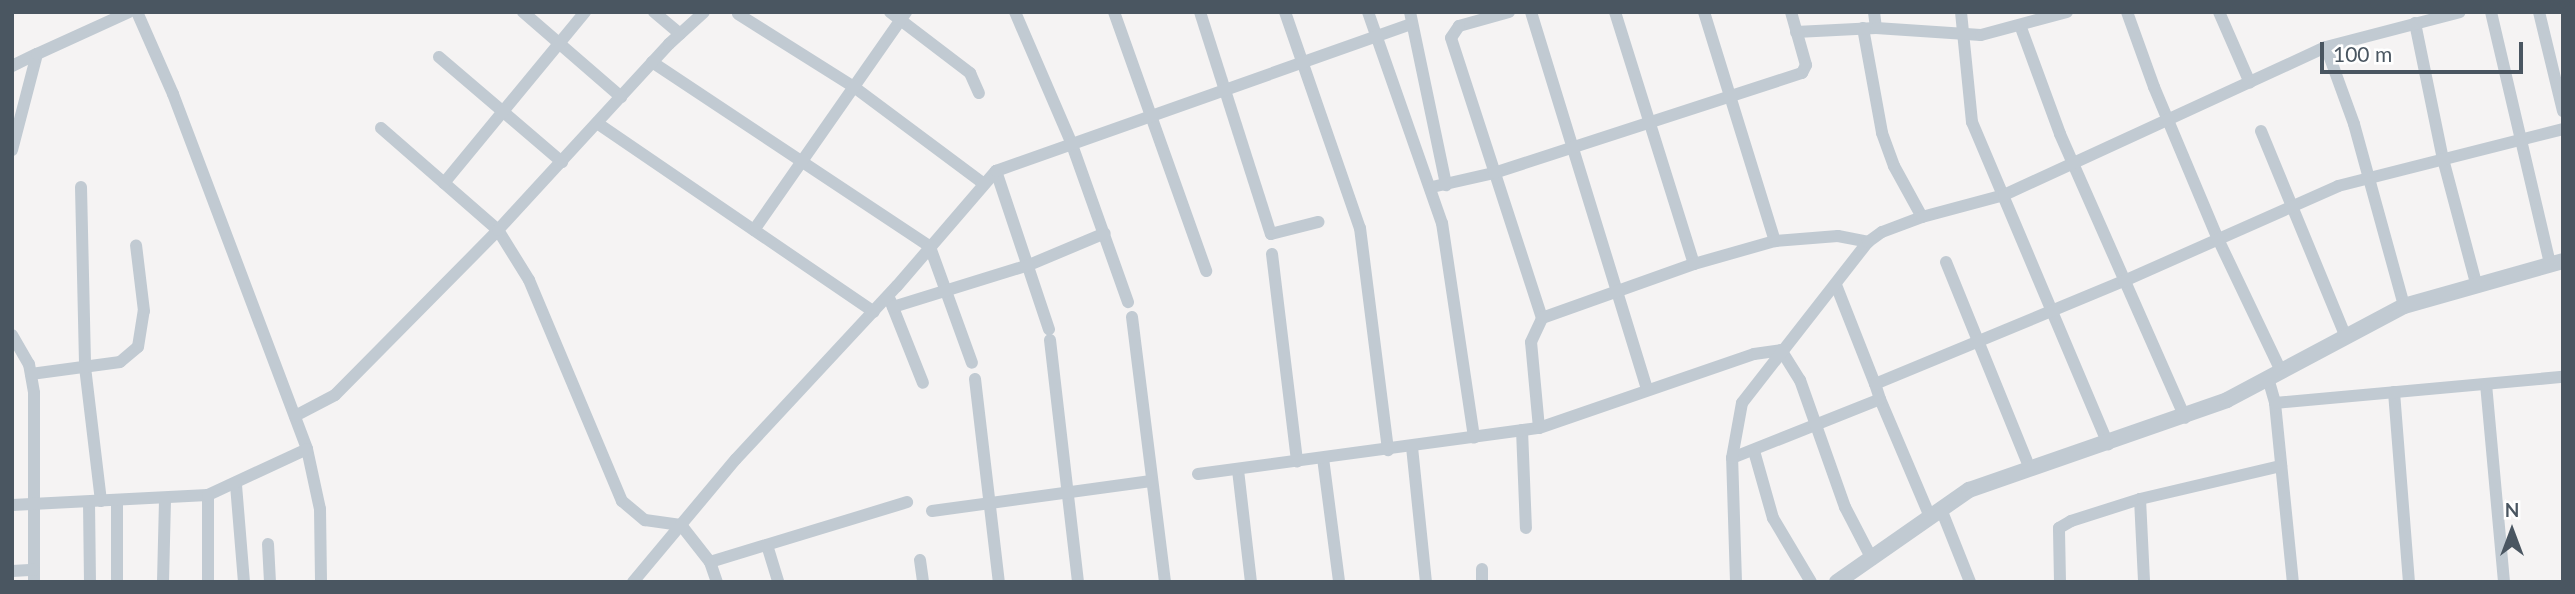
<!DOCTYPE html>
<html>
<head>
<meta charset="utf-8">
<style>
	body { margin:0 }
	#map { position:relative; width:2575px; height:594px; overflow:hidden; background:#f5f3f3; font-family:Lato,sans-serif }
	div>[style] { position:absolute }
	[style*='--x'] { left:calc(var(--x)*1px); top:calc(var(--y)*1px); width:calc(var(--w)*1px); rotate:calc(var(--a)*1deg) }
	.minor>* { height:12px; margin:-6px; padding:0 6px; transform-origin:6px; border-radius:6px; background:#c1cad2 }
	.tertiary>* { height:16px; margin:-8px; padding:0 8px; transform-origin:8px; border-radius:8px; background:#c1cad2 }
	span { translate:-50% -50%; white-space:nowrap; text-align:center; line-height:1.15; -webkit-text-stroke:7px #fff; paint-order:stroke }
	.frame { position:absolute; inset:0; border:14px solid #4a5661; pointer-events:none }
	.north { position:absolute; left:2477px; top:496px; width:70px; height:70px; -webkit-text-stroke:5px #fff; paint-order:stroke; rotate:0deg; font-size:19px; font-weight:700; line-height:28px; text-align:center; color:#4a5661 }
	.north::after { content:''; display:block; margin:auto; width:24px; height:32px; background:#4a5661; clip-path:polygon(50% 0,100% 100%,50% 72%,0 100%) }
	.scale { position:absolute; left:2320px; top:42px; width:203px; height:32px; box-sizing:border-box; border:4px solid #4a5661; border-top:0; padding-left:9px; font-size:21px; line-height:24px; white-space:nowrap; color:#4a5661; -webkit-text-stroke:5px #fff; paint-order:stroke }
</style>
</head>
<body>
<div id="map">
	<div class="minor">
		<div style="--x:137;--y:12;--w:90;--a:66.3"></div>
		<div style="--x:173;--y:94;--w:379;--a:69.3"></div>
		<div style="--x:307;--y:449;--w:61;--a:77.8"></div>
		<div style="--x:320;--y:509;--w:73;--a:89.2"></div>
		<div style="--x:523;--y:12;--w:130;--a:40.9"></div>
		<div style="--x:654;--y:12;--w:34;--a:40"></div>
		<div style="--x:890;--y:12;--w:101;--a:37.3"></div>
		<div style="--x:970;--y:73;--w:22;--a:66"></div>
		<div style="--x:1015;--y:12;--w:142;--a:66.7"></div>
		<div style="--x:1071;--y:142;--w:170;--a:70.4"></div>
		<div style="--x:1114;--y:12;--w:275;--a:70.4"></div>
		<div style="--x:1200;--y:12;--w:233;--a:72.3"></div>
		<div style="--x:1271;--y:234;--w:49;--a:-14.3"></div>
		<div style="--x:1285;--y:12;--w:229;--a:70.9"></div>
		<div style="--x:1360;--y:228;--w:224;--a:82.8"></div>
		<div style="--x:1368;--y:12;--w:224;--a:70.7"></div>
		<div style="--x:1442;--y:223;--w:217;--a:81.5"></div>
		<div style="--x:1410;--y:12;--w:177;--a:78.2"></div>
		<div style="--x:1509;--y:12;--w:52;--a:164.4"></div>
		<div style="--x:1459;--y:26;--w:14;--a:124"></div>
		<div style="--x:1451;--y:38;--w:294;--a:72"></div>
		<div style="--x:1531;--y:12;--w:395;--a:72.9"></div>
		<div style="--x:1615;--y:12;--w:264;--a:72.6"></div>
		<div style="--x:1704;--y:12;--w:240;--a:72.8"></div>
		<div style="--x:1874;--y:12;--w:16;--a:83"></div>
		<div style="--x:1961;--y:12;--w:111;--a:84.3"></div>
		<div style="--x:1972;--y:122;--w:350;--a:67.1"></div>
		<div style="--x:2127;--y:12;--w:80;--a:70.2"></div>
		<div style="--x:2154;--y:87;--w:165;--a:67.2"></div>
		<div style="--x:2218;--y:239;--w:146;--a:64.5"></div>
		<div style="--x:2219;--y:12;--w:77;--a:66.4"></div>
		<div style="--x:2491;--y:12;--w:258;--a:76.8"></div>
		<div style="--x:2539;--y:12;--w:102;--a:76.4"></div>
		<div style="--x:738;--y:14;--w:137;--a:32.2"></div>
		<div style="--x:854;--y:87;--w:161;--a:36.7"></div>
		<div style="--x:2415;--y:23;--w:139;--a:78.4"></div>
		<div style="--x:2443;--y:159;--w:128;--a:75.1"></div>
		<div style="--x:2020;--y:25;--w:116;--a:69.8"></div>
		<div style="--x:2060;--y:134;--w:310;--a:66.2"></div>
		<div style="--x:1863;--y:28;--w:107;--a:79.7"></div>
		<div style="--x:1882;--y:133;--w:35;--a:70"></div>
		<div style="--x:1894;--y:166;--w:58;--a:61.2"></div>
		<div style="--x:1796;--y:32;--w:80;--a:-2.9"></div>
		<div style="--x:1876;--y:28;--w:105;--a:3.8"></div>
		<div style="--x:1981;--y:35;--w:89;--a:-15"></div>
		<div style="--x:2326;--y:47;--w:82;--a:70"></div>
		<div style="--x:2354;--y:124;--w:189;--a:74.6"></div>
		<div style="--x:439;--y:57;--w:162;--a:40.5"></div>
		<div style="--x:652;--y:62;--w:334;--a:33.6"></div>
		<div style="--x:930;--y:247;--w:123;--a:70.1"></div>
		<div style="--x:12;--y:66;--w:28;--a:-26"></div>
		<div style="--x:597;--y:123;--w:335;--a:34.3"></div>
		<div style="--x:381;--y:128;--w:155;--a:41.1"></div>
		<div style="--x:498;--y:230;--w:59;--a:58.2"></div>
		<div style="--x:529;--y:280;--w:240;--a:67.2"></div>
		<div style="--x:622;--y:501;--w:30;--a:40"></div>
		<div style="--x:645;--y:520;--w:36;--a:8"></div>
		<div style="--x:681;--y:525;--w:47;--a:51.9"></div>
		<div style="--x:710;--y:562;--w:21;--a:71"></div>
		<div style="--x:2261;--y:131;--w:223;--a:67.6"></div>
		<div style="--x:12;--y:150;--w:99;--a:-75.4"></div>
		<div style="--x:37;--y:54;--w:101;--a:-24.5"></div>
		<div style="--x:996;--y:171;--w:167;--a:71.5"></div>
		<div style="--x:444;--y:183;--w:222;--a:-50.5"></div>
		<div style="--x:81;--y:187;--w:180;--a:88.7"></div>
		<div style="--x:85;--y:367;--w:135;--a:83.2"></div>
		<div style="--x:1432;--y:187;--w:64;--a:-12.7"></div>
		<div style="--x:1494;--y:173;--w:324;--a:-18"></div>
		<div style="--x:1802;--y:73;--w:9;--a:-63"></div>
		<div style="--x:1806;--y:65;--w:55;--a:-105.8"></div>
		<div style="--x:754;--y:230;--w:266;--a:-55.1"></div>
		<div style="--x:1272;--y:254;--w:209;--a:83.1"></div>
		<div style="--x:1946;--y:262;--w:223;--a:67.9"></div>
		<div style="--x:1836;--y:285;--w:106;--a:68.5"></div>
		<div style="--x:890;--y:300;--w:89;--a:68.3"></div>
		<div style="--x:893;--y:307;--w:142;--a:-17.2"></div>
		<div style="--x:1029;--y:265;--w:82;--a:-22.8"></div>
		<div style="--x:1132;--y:317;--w:267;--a:82.9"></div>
		<div style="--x:12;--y:335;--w:34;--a:60"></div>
		<div style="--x:29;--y:364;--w:29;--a:80"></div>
		<div style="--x:34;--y:393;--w:189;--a:90"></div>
		<div style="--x:1050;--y:340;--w:244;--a:83.4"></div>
		<div style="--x:31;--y:374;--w:90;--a:-7.7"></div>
		<div style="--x:120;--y:362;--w:23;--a:-40"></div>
		<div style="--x:138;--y:347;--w:36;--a:-81"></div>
		<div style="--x:144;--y:311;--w:66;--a:-96.9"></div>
		<div style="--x:2268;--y:378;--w:26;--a:74"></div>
		<div style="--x:2275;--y:403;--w:180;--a:84.3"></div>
		<div style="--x:975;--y:379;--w:204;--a:83.3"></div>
		<div style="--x:2486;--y:384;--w:199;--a:84.8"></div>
		<div style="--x:2394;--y:392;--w:191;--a:85.5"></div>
		<div style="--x:1880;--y:399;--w:128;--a:67"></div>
		<div style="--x:2275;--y:403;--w:289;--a:-5.2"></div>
		<div style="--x:295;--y:416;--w:45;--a:-27.7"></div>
		<div style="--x:335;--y:395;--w:232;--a:-45.3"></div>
		<div style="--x:498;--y:230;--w:253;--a:-47.4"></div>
		<div style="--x:669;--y:44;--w:47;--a:-42.4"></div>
		<div style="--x:1539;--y:428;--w:86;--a:-95.3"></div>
		<div style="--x:1531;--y:342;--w:26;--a:-65"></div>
		<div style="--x:1542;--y:318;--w:161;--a:-19.6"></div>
		<div style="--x:1694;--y:264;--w:84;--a:-15.9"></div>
		<div style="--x:1775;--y:241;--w:63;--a:-4.5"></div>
		<div style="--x:1838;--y:236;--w:31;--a:11"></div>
		<div style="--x:1522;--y:430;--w:98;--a:87.7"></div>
		<div style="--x:1412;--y:447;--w:136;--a:84.1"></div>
		<div style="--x:1754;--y:451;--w:70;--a:74.2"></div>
		<div style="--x:1773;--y:518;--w:74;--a:59.3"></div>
		<div style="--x:1323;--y:458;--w:125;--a:82.6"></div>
		<div style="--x:1732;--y:458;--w:159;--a:-21.7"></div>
		<div style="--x:1880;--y:399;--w:16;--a:-108"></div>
		<div style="--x:1875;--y:384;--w:269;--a:-22.5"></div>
		<div style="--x:2124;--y:281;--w:234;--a:-23.9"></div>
		<div style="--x:2338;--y:186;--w:232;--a:-14.2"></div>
		<div style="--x:1238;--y:470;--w:113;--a:83.4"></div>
		<div style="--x:1198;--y:474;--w:344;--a:-7.7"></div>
		<div style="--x:1539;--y:428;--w:227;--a:-19"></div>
		<div style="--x:1754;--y:354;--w:27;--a:-8"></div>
		<div style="--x:1781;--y:350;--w:36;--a:58"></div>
		<div style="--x:1800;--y:380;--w:135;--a:70.5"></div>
		<div style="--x:1845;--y:507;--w:59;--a:62.6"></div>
		<div style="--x:236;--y:485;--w:97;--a:85.3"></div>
		<div style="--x:208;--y:495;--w:87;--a:90"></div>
		<div style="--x:2140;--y:499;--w:83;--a:87.2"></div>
		<div style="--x:117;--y:500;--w:82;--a:90"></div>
		<div style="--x:89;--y:502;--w:80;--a:89.3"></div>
		<div style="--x:12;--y:505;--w:196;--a:-2.9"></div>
		<div style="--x:208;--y:495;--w:109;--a:-24.9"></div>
		<div style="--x:1941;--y:509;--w:79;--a:68.3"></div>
		<div style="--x:932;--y:511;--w:221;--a:-7.8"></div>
		<div style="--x:268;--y:544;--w:38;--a:87"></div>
		<div style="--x:767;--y:545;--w:39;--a:73"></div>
		<div style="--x:920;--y:560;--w:22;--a:82"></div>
		<div style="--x:710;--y:562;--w:206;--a:-16.9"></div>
		<div style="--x:1482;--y:569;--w:13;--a:90"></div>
		<div style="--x:12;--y:571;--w:22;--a:-3"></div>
		<div style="--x:163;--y:582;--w:84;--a:-88.6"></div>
		<div style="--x:633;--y:582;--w:160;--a:-50.1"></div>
		<div style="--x:736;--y:459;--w:236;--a:-47.1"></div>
		<div style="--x:897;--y:286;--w:152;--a:-49.3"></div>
		<div style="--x:996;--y:171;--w:440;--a:-19.5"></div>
		<div style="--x:1736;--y:582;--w:124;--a:-91.8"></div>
		<div style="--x:1732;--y:458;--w:56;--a:-79.7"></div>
		<div style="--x:1742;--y:403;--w:204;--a:-52"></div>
		<div style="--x:1868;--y:242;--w:17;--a:-36"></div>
		<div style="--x:1882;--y:232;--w:43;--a:-20.6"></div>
		<div style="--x:1922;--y:217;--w:85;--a:-15"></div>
		<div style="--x:2004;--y:195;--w:354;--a:-24.7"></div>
		<div style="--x:2326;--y:47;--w:138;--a:-14.6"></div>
		<div style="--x:2060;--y:582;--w:54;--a:-91.1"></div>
		<div style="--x:2059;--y:528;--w:14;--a:-30"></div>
		<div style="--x:2071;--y:521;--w:72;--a:-17.7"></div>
		<div style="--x:2140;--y:499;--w:145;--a:-13.2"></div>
	</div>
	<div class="tertiary">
		<div style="--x:1837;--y:582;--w:161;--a:-34.9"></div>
		<div style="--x:1969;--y:490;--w:273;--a:-19.2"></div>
		<div style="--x:2227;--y:400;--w:200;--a:-28"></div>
		<div style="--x:2404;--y:306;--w:165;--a:-15.8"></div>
	</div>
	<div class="frame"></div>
	<div class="north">N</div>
	<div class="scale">100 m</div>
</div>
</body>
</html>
